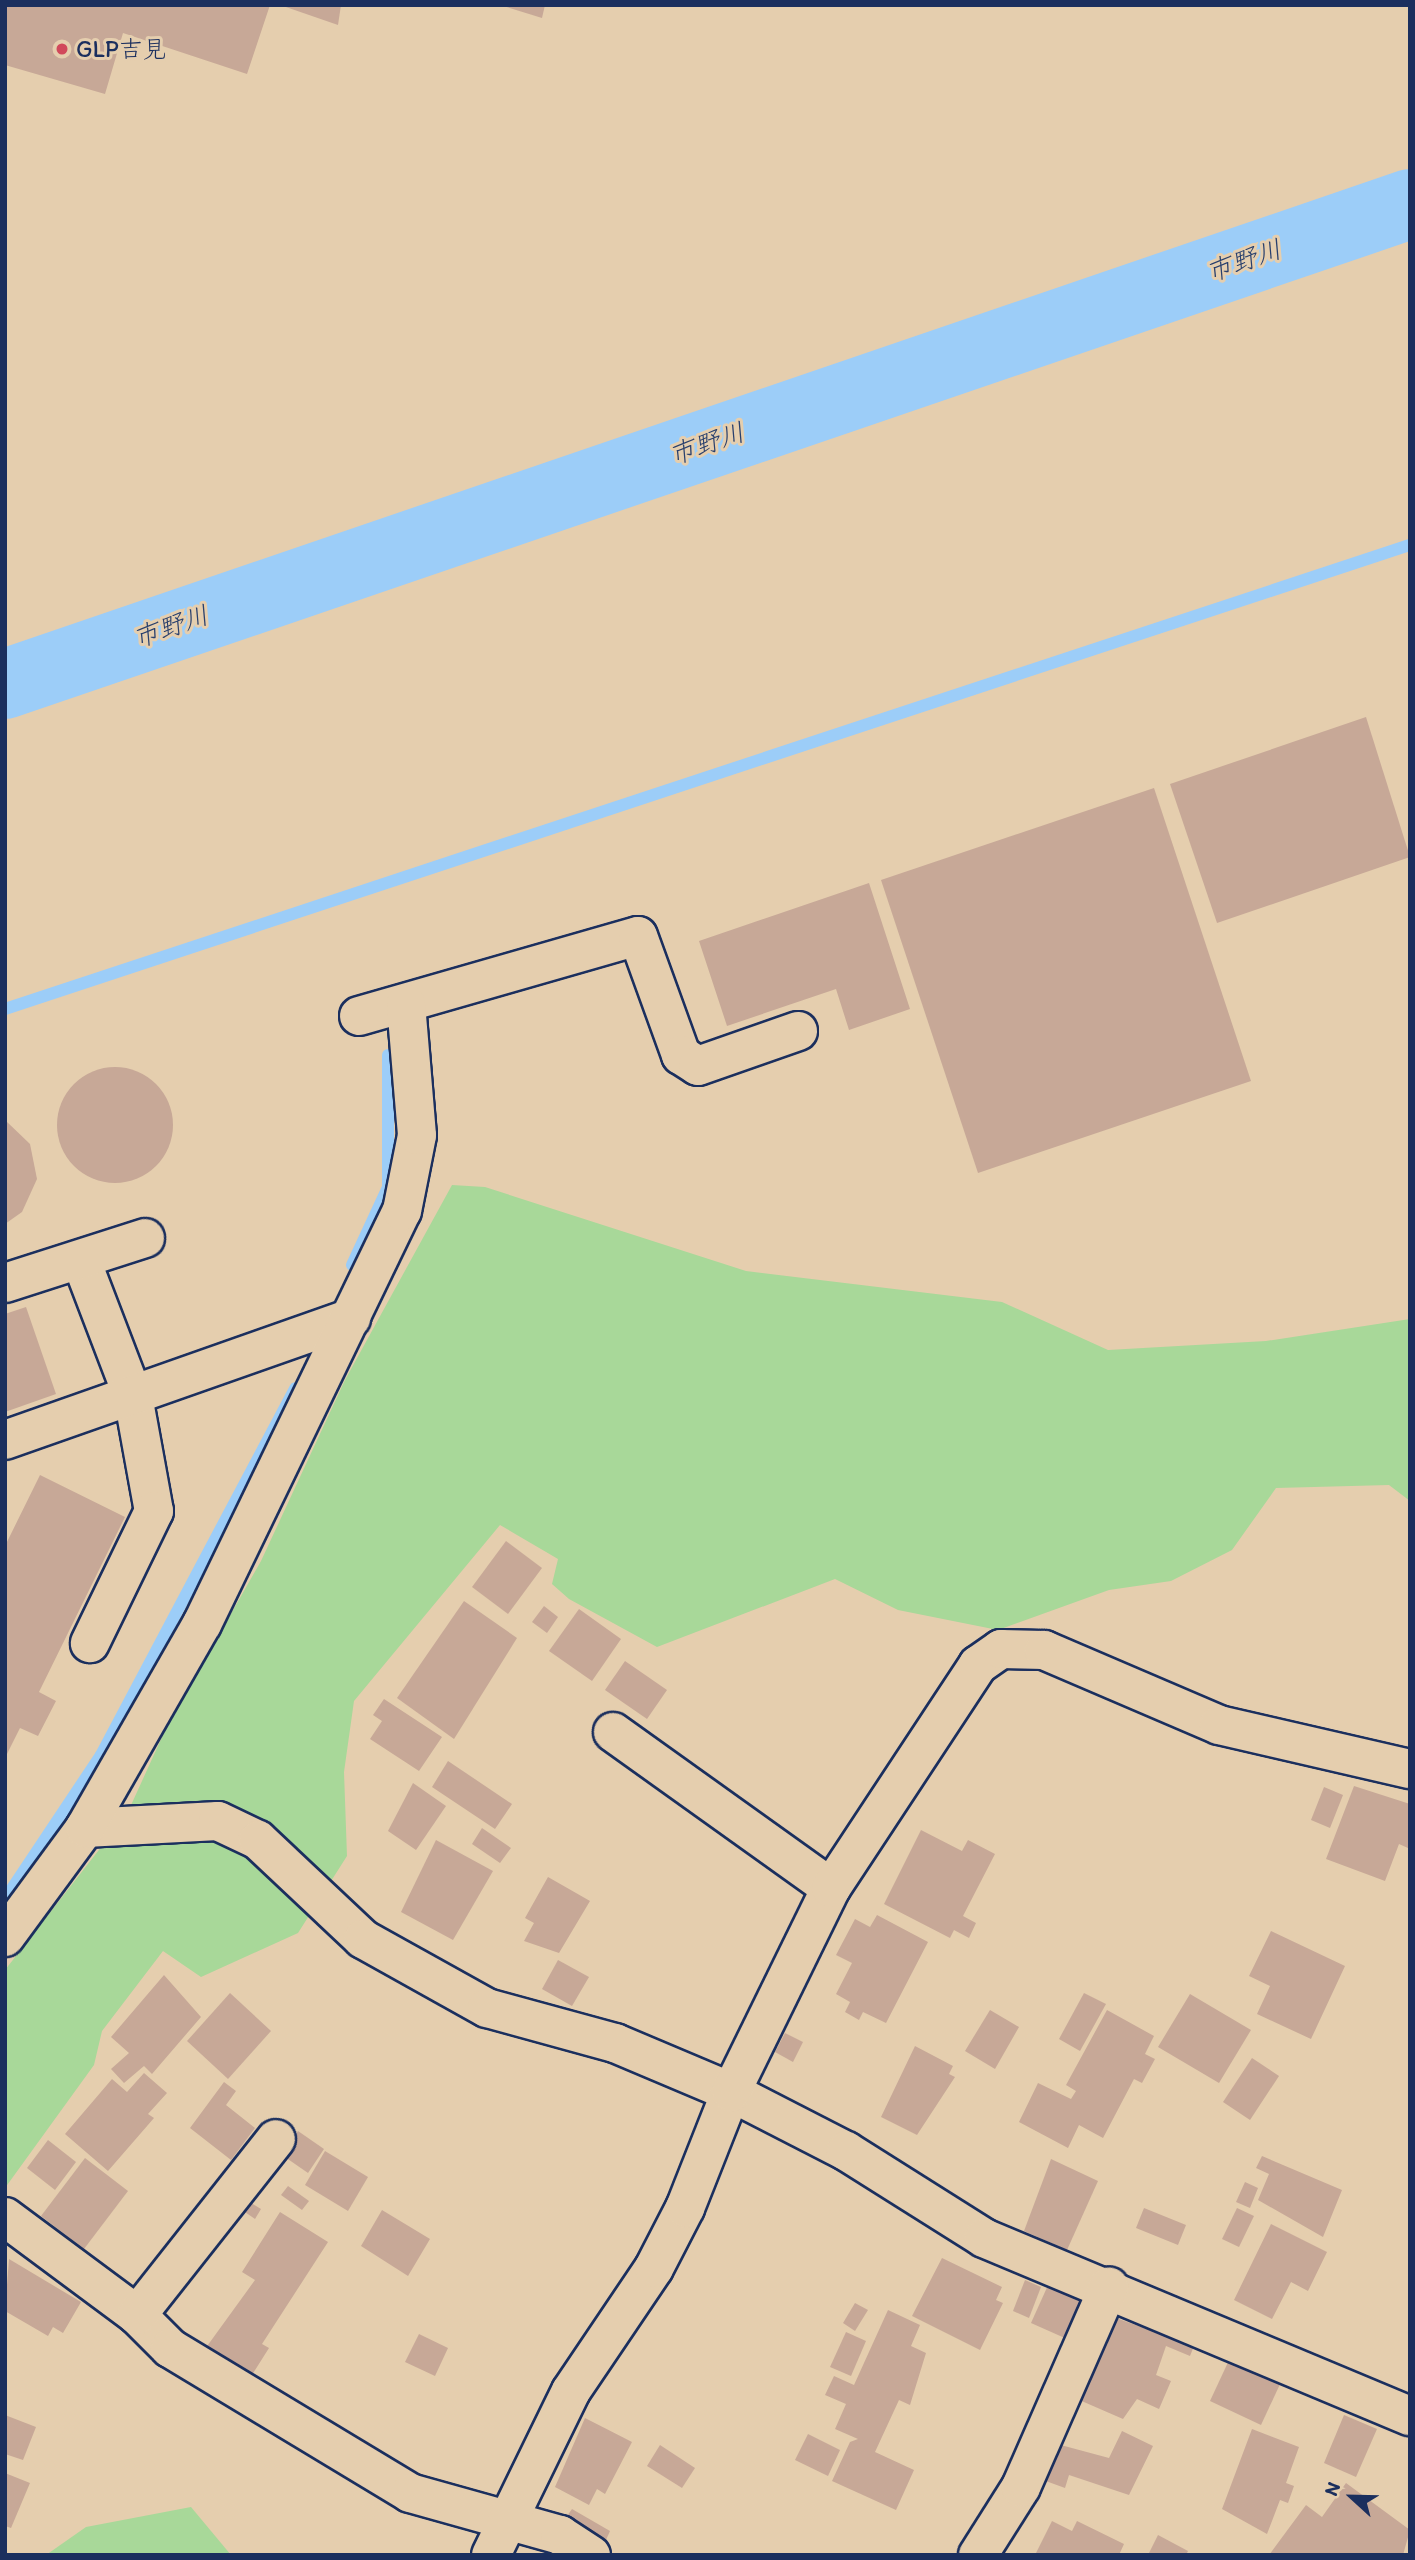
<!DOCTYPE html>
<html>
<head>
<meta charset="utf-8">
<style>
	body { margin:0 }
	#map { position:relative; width:1415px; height:2560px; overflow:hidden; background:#e5ceae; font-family:Itim,"Klee One",sans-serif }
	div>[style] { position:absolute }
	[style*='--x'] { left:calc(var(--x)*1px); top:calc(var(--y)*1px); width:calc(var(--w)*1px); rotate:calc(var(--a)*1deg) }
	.green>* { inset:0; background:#a8d899 }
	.stream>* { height:12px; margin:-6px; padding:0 6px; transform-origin:6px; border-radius:6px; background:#9ccdf8 }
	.river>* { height:70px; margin:-35px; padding:0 35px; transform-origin:35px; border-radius:35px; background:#9ccdf8 }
	.building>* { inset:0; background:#c7a897 }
	.round { border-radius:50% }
	.roads { filter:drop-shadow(2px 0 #1b2f5e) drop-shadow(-2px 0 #1b2f5e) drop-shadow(0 2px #1b2f5e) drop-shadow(0 -2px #1b2f5e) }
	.minor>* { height:38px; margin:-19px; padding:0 19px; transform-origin:19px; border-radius:19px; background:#e5ceae }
	.dots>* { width:19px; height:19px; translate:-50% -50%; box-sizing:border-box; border:4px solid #e5ceae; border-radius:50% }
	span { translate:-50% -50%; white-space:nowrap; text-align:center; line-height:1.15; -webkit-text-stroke:6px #e5ceae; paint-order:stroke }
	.poi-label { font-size:24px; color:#1b2f5e }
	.left { translate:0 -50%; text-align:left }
	.water-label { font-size:26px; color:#283f6d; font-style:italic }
	.frame { position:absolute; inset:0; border:7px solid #1b2f5e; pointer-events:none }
	.north { position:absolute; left:1317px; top:2462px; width:70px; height:70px; -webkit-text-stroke:5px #e5ceae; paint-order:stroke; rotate:292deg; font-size:19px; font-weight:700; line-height:28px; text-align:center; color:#1b2f5e }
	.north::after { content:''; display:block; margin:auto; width:24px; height:32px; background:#1b2f5e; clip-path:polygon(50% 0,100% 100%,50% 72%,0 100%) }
</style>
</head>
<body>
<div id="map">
	<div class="green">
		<div style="clip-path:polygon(452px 1185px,485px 1187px,746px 1271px,1002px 1302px,1108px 1350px,1266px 1341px,1410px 1319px,1410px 1501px,1389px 1485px,1276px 1488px,1232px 1550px,1171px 1581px,1109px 1590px,998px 1630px,898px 1610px,835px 1579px,657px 1647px,569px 1599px,552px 1584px,558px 1559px,500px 1525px,354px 1701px,344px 1772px,347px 1856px,298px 1933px,201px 1977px,163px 1951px,102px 2031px,94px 2065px,5px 2188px,5px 1970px,127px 1814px,167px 1726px,261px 1561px,345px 1380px)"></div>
		<div style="clip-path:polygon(191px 2507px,231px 2555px,46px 2555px,86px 2527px)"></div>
	</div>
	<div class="stream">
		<div style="--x:5;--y:1009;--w:1480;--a:-18.28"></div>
		<div style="--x:352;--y:1265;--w:86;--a:-65.2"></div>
		<div style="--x:388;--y:1187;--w:132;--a:-90"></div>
		<div style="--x:5;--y:1899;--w:173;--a:-56.3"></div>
		<div style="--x:101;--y:1755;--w:415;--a:-62.1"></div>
	</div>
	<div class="river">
		<div style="--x:5;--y:684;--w:1485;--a:-18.86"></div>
	</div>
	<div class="building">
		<div style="clip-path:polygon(5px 5px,270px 5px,247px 74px,123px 33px,105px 94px,5px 65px)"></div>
		<div style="clip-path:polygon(283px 5px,341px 5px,338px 25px,283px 6px)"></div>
		<div style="clip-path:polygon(500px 5px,545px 5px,542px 18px)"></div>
		<div style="clip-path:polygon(1366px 717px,1410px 857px,1217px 923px,1170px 784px)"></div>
		<div style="clip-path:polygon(1154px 788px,1251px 1081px,978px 1173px,881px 880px)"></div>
		<div style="clip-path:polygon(869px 883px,910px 1009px,849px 1030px,836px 989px,727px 1026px,699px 941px)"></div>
		<div class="round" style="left:57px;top:1067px;width:116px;height:116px"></div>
		<div style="clip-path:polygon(5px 1120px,30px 1144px,37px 1179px,22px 1212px,5px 1224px)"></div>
		<div style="clip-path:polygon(26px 1307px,56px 1394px,5px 1412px,5px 1314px)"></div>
		<div style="clip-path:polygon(40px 1475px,125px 1517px,39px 1692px,56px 1701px,38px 1736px,20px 1728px,5px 1758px,5px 1546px)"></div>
		<div style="clip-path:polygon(506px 1541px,542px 1568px,508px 1614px,472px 1587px)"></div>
		<div style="clip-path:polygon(464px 1601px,517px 1638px,454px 1739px,397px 1698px)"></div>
		<div style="clip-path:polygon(544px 1606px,558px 1617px,547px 1633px,532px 1622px)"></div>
		<div style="clip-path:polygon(579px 1609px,621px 1639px,592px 1681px,549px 1651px)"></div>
		<div style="clip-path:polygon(625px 1661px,667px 1690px,647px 1719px,605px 1690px)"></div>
		<div style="clip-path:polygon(384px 1699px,442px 1737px,419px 1771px,370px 1739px,382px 1721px,373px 1715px)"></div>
		<div style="clip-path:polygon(448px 1761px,512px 1804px,495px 1829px,432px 1787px)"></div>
		<div style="clip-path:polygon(413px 1783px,446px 1806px,416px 1850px,388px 1831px)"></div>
		<div style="clip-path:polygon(1354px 1786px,1410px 1804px,1410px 1842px,1408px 1848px,1399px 1844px,1385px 1881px,1326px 1859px)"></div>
		<div style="clip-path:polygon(1324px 1787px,1343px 1795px,1330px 1828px,1311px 1820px)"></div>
		<div style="clip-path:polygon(482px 1828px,511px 1848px,500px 1863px,472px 1844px)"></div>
		<div style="clip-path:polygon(921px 1830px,962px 1851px,968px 1840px,995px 1854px,963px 1916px,976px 1923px,969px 1938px,954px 1930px,950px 1938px,884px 1904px)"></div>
		<div style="clip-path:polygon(436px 1840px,493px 1871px,453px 1940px,401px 1912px)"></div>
		<div style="clip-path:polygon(548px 1877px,590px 1901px,559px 1953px,524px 1941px,534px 1923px,525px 1918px)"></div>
		<div style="clip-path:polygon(877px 1915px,928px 1942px,886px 2023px,863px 2012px,859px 2020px,845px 2012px,850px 2002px,836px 1994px,852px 1963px,836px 1955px,855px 1919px,870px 1927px)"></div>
		<div style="clip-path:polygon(1271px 1931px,1345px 1966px,1311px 2039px,1257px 2014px,1270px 1986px,1249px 1976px)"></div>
		<div style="clip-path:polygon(558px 1960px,589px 1977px,572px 2006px,542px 1989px)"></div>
		<div style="clip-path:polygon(164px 1975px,201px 2017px,152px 2074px,144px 2066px,124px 2083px,111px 2069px,129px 2053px,111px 2037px)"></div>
		<div style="clip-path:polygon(230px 1993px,271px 2031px,228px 2079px,187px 2041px)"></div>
		<div style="clip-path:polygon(1084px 1993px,1106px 2004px,1080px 2051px,1059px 2039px)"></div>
		<div style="clip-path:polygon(1190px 1994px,1251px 2030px,1219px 2083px,1158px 2047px)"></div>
		<div style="clip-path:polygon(990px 2010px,1019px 2027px,995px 2069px,965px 2051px)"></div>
		<div style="clip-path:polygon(1107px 2010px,1154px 2036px,1145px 2054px,1155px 2059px,1142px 2083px,1134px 2079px,1103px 2138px,1079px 2125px,1068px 2148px,1019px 2122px,1038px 2083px,1071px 2099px,1076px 2091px,1066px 2085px)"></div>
		<div style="clip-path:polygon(785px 2033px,803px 2042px,793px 2062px,775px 2052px)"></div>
		<div style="clip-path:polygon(915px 2046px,953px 2066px,949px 2074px,955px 2077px,917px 2135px,881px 2117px)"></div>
		<div style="clip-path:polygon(1252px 2058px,1279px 2076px,1250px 2120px,1223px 2102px)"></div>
		<div style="clip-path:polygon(144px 2073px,167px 2093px,148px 2114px,154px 2118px,108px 2171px,65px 2134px,112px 2079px,127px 2092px)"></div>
		<div style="clip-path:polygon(224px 2082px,236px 2091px,226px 2105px,255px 2128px,231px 2160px,190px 2128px)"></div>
		<div style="clip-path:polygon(298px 2131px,324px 2149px,308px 2173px,282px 2155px)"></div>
		<div style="clip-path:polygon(48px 2140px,76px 2162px,55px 2190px,27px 2168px)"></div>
		<div style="clip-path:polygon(325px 2151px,368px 2177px,348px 2211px,305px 2185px)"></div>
		<div style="clip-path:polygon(1262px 2156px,1342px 2190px,1323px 2237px,1258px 2200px,1269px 2174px,1256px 2168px)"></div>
		<div style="clip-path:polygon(85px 2158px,128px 2191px,84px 2249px,41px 2216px)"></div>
		<div style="clip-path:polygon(1051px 2159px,1098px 2181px,1067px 2250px,1024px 2231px)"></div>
		<div style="clip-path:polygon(1245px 2182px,1258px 2188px,1250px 2208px,1236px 2202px)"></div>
		<div style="clip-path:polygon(288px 2186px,309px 2201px,302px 2210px,281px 2195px)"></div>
		<div style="clip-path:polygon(248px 2201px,261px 2209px,255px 2219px,242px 2210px)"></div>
		<div style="clip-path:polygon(1144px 2208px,1186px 2225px,1178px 2245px,1136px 2228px)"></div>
		<div style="clip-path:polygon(1237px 2208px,1254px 2216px,1239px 2247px,1222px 2239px)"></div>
		<div style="clip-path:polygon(382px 2210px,430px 2239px,408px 2276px,361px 2246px)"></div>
		<div style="clip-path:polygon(280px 2212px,328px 2242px,262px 2344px,269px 2348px,250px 2378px,205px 2349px,255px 2280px,242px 2272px)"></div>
		<div style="clip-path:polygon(1271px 2224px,1327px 2252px,1308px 2291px,1291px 2282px,1272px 2319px,1234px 2300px)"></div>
		<div style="clip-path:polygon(942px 2258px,1002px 2287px,996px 2300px,1003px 2303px,980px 2350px,912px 2316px)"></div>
		<div style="clip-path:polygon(9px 2259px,81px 2302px,63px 2333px,53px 2327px,48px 2336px,5px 2311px)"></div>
		<div style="clip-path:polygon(1025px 2280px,1041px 2287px,1029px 2318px,1013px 2311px)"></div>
		<div style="clip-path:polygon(1049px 2283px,1093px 2301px,1076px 2343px,1031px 2323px)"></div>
		<div style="clip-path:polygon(855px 2303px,868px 2310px,855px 2331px,843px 2323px)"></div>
		<div style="clip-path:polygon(888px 2310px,920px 2325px,911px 2346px,926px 2353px,910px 2405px,899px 2400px,875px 2452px,914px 2470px,896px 2510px,832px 2481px,850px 2442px,858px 2439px,835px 2429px,846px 2404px,825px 2395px,834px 2376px,854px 2385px)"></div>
		<div style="clip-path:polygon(1116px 2318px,1194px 2346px,1190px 2356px,1166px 2346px,1156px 2375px,1171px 2381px,1159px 2409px,1137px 2399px,1123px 2419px,1077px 2399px)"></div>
		<div style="clip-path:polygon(846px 2332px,866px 2341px,851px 2376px,830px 2367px)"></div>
		<div style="clip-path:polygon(419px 2334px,448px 2348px,435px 2376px,405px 2362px)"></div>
		<div style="clip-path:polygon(1230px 2358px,1281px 2382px,1261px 2425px,1210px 2401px)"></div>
		<div style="clip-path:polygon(5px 2415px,36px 2427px,23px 2460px,5px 2454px)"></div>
		<div style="clip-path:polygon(1344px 2415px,1377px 2429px,1356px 2477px,1324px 2463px)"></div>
		<div style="clip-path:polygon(585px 2418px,632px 2442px,605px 2494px,597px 2489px,589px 2505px,555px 2487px)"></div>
		<div style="clip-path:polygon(1252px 2429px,1299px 2447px,1286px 2483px,1294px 2486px,1288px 2503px,1280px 2500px,1267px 2534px,1222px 2509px)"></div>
		<div style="clip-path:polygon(1122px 2431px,1153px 2446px,1129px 2495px,1069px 2475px,1065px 2488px,1043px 2480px,1057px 2444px,1109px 2458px)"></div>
		<div style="clip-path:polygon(808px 2434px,840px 2450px,828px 2476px,795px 2460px)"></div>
		<div style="clip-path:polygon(660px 2445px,695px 2468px,682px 2488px,647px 2466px)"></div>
		<div style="clip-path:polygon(5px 2473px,30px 2483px,11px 2528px,5px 2526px)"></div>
		<div style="clip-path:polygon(1346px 2483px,1410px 2530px,1403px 2555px,1269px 2555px,1306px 2505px,1322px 2517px)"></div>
		<div style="clip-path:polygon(572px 2509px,610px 2531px,606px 2540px,567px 2516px)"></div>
		<div style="clip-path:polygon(1052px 2521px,1072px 2531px,1077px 2521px,1124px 2544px,1119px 2555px,1035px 2555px)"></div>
		<div style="clip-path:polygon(1158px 2535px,1188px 2551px,1186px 2555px,1148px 2555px)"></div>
	</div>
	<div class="roads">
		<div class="minor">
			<div style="--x:359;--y:1016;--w:290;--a:-16"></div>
			<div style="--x:638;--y:936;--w:127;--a:70.1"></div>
			<div style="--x:681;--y:1055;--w:20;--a:33"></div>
			<div style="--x:698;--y:1066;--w:106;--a:-19.3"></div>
			<div style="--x:81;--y:1260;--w:146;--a:69.1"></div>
			<div style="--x:133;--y:1396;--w:117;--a:79.7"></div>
			<div style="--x:154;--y:1511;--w:147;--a:115.9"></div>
			<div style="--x:5;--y:1283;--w:147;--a:-17.8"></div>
			<div style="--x:5;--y:1440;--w:367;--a:-19.4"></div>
			<div style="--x:613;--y:1732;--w:268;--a:35.6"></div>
			<div style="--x:85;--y:1828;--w:133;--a:-3"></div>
			<div style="--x:218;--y:1821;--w:44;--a:25.4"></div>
			<div style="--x:258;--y:1840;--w:144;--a:43.3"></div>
			<div style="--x:363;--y:1939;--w:142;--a:29.1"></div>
			<div style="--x:487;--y:2008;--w:133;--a:15.3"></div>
			<div style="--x:615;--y:2043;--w:126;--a:22.9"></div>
			<div style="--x:731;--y:2092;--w:129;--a:27.2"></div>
			<div style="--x:846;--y:2151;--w:163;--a:32.2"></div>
			<div style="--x:984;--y:2238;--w:462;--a:22.7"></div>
			<div style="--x:5;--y:1937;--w:135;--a:-53.7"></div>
			<div style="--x:85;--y:1828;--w:235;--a:-60.2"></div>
			<div style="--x:202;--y:1624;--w:459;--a:-64.2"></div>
			<div style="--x:402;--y:1211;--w:77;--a:-78.8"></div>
			<div style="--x:417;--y:1135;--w:132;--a:-94.8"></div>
			<div style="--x:5;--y:2217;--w:164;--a:36.6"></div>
			<div style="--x:137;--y:2315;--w:47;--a:45"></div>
			<div style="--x:170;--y:2348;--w:280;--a:31.1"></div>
			<div style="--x:410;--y:2493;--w:156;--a:15.6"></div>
			<div style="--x:560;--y:2535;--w:37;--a:33"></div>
			<div style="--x:137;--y:2315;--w:224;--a:-51.7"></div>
			<div style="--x:491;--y:2555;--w:182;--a:-64"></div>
			<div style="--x:571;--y:2391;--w:148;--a:-56"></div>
			<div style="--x:654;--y:2268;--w:68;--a:-62.7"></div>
			<div style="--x:685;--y:2208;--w:125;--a:-68.4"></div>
			<div style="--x:731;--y:2092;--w:227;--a:-63.9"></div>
			<div style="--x:831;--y:1888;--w:267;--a:-56.6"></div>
			<div style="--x:978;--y:1665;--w:28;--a:-35"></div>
			<div style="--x:1001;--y:1649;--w:43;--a:1.3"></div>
			<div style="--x:1044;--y:1650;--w:190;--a:23.2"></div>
			<div style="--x:1219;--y:1725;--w:196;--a:13"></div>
			<div style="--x:978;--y:2555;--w:80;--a:-57.7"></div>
			<div style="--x:1021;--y:2487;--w:219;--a:-66.3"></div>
		</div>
	</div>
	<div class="dots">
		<div style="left:62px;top:49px;background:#d1495b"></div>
	</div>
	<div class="poi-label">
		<span class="left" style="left:76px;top:49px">GLP吉見</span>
	</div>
	<div class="water-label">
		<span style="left:1244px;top:261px;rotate:-19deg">市野川</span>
		<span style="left:707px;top:444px;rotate:-19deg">市野川</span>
		<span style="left:171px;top:627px;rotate:-19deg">市野川</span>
	</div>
	<div class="frame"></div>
	<div class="north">N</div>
</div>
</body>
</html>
